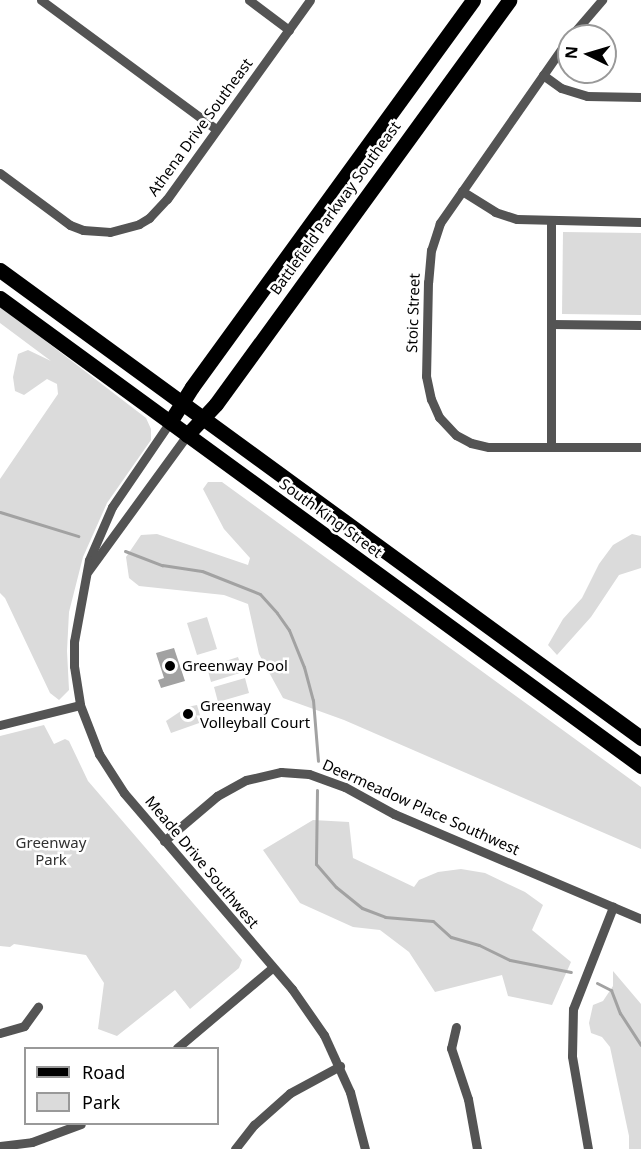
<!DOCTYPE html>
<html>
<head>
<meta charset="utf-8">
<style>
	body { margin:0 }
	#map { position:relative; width:641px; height:1149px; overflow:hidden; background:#fff; font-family:"Noto Sans",sans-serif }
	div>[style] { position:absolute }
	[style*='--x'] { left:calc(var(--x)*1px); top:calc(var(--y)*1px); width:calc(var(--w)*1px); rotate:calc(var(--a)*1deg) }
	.green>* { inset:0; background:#dbdbdb }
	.water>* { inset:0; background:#a2a2a2 }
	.stream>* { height:3px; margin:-1.5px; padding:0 1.5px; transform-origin:1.5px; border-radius:1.5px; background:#a2a2a2 }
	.minor>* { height:9px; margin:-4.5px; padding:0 4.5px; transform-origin:4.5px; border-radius:4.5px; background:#545454 }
	.primary>* { height:15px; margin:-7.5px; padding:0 7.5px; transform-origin:7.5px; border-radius:7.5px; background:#000 }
	.trunk>* { height:15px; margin:-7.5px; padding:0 7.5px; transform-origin:7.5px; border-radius:7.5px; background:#000 }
	.dots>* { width:16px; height:16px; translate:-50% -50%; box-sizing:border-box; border:3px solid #fff; border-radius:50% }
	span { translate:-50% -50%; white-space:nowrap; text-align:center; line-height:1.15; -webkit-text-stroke:5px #fff; paint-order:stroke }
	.street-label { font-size:15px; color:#000 }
	.poi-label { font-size:15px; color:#000 }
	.left { translate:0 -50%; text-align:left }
	.park-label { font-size:15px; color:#323232 }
	.legend { position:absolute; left:24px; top:1047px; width:195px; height:78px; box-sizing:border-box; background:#fff; border:2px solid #999; margin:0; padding:8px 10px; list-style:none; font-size:18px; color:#000 }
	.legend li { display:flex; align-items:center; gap:12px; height:30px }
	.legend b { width:30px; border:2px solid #999 }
	.north { position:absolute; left:557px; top:24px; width:60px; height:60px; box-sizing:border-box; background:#fff; border:2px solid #999; border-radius:50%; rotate:275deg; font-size:16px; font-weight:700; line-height:24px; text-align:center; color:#000 }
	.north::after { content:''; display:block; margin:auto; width:21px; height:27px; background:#000; clip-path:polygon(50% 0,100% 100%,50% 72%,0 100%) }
</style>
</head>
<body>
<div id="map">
	<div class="green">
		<div style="clip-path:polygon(563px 232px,641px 233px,641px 315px,562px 314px)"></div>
		<div style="clip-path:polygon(0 306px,146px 418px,151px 429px,151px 440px,107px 503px,83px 557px,69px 612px,67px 651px,69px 690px,59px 700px,50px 693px,5px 598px,0 593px,0 479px,58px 394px,57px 384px,47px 379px,24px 395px,15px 391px,13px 377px,18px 354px,28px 350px,51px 361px,0 323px)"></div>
		<div style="clip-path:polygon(208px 482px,222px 482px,641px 787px,641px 849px,344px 720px,283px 698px,259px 654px,248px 604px,224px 595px,139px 586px,129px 578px,126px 557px,141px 535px,157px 534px,248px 565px,250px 558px,224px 529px,203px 489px)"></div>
		<div style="clip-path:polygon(632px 534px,641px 536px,641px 568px,619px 575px,591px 617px,557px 655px,548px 645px,563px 619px,582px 598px,599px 564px,613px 545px)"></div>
		<div style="clip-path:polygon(207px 617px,217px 649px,197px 655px,187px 623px)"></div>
		<div style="clip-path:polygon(238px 657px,243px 672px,211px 682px,207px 667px)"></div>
		<div style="clip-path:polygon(245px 678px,249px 693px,218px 702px,214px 687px)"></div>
		<div style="clip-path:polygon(197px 705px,202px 722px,171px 733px,166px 721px,187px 707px)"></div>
		<div style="clip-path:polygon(44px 725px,54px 744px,65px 739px,69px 741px,88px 781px,242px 960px,239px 968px,190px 1009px,175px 990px,117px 1036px,98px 1029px,104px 983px,86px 955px,14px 944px,10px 947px,0 946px,0 736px)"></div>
		<div style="clip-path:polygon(313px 820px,349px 822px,353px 858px,414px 887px,419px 880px,438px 872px,461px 869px,485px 873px,525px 892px,543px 905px,532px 930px,571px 962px,552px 1005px,508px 996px,502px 975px,435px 992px,409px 952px,380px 930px,353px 927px,300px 903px,263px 850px)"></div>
		<div style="clip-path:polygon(613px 971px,641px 1004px,641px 1149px,629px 1149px,629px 1136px,610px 1047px,602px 1037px,591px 1033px,589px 1023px,593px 1005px,603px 1001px,613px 986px)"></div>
	</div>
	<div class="water">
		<div style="clip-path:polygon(174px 648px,185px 681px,161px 688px,158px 680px,164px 678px,156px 653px)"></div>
	</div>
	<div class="stream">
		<div style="--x:0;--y:512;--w:82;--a:17.1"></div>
		<div style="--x:125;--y:551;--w:40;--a:21"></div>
		<div style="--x:162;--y:565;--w:40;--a:8.5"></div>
		<div style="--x:202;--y:571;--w:62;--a:21.6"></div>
		<div style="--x:260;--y:594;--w:25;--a:48"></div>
		<div style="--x:277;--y:613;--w:21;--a:55"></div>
		<div style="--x:289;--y:630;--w:40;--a:68"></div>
		<div style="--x:304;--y:667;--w:34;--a:75"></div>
		<div style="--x:313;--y:700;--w:61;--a:85.3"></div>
		<div style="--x:317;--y:790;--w:74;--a:90.8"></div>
		<div style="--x:316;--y:864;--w:30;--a:49"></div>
		<div style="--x:336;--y:887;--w:33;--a:39"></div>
		<div style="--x:362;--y:908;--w:25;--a:21"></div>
		<div style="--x:385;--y:917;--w:48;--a:4.8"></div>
		<div style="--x:433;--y:921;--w:24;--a:42"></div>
		<div style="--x:451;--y:937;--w:29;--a:16"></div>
		<div style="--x:479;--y:945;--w:34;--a:26"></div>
		<div style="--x:510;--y:960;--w:62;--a:11.1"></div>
		<div style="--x:597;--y:983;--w:16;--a:27"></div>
		<div style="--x:611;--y:990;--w:25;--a:69"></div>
		<div style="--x:620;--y:1013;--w:38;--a:57"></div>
	</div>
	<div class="minor">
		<div style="--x:41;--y:0;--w:217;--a:36.4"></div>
		<div style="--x:249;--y:0;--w:50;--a:36.9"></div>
		<div style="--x:571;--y:36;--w:48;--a:-49.3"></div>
		<div style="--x:569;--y:38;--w:226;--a:124.9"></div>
		<div style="--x:440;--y:223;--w:28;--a:108"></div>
		<div style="--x:431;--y:250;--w:32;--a:95"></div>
		<div style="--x:428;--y:282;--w:94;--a:91.2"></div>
		<div style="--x:426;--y:376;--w:24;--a:78"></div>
		<div style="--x:431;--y:399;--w:20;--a:66"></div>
		<div style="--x:439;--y:417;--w:25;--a:47"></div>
		<div style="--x:456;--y:435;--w:17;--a:28"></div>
		<div style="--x:471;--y:443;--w:18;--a:13"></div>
		<div style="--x:489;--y:447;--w:152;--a:0"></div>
		<div style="--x:543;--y:75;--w:22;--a:36"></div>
		<div style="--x:561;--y:88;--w:27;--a:17"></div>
		<div style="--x:587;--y:96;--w:54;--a:1.1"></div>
		<div style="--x:0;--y:173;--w:87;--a:36.6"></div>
		<div style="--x:70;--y:225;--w:14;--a:21"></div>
		<div style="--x:83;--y:230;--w:27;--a:4"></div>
		<div style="--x:110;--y:232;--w:30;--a:-15"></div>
		<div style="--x:139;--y:224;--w:12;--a:-31"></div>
		<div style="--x:149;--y:218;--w:26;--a:-47"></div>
		<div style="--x:167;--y:199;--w:245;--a:-54.3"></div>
		<div style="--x:462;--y:191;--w:39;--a:32"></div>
		<div style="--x:495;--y:212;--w:23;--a:18"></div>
		<div style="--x:517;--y:219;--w:124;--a:1.4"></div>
		<div style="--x:551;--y:324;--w:90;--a:0.6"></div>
		<div style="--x:170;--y:422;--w:103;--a:124.3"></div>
		<div style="--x:112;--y:507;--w:58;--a:113.5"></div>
		<div style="--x:89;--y:560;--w:83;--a:100.4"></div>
		<div style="--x:74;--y:642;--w:24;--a:90"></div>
		<div style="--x:74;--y:666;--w:39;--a:81"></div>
		<div style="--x:80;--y:705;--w:53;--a:68.8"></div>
		<div style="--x:99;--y:754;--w:46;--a:57.3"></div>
		<div style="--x:124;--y:793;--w:258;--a:49.4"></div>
		<div style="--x:292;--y:989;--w:56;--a:55.2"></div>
		<div style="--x:324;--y:1035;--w:63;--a:65.5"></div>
		<div style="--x:350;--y:1092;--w:59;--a:75.3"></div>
		<div style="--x:551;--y:446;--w:225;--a:-90"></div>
		<div style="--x:88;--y:571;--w:168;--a:-53.9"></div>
		<div style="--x:0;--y:725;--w:82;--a:-14"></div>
		<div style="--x:164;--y:841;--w:70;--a:-40.3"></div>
		<div style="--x:217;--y:796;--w:33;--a:-29"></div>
		<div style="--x:246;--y:780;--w:36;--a:-13"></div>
		<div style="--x:281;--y:772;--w:28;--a:4"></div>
		<div style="--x:309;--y:774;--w:38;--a:20"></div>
		<div style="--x:345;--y:787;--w:56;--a:28.9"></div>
		<div style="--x:394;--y:814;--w:268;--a:23"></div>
		<div style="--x:456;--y:1027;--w:22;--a:103"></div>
		<div style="--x:451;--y:1048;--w:54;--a:71.6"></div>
		<div style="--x:468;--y:1099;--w:51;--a:79.8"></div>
		<div style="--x:0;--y:1033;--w:25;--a:-16"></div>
		<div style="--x:24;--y:1026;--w:24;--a:-54"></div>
		<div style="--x:177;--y:1048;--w:124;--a:-40.1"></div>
		<div style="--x:0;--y:1146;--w:32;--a:-7"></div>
		<div style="--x:32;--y:1142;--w:52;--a:-20.2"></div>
		<div style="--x:235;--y:1149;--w:31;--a:-52"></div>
		<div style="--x:254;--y:1125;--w:48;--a:-41.6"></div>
		<div style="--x:290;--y:1093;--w:57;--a:-28.4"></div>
		<div style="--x:588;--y:1149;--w:94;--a:-99.8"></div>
		<div style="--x:572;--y:1056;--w:47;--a:-88.8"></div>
		<div style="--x:573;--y:1009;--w:110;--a:-68.6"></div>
	</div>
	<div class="primary">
		<div style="--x:170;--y:422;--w:41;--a:-57.8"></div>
		<div style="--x:192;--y:387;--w:478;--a:-54"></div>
		<div style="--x:187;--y:435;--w:42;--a:-46.9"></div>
		<div style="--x:216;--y:404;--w:499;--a:-54"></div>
	</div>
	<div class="trunk">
		<div style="--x:0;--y:270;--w:794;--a:36.13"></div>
		<div style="--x:0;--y:298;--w:794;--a:36.13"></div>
	</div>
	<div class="dots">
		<div style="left:170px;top:666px;background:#000"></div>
		<div style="left:188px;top:714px;background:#000"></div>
	</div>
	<div class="street-label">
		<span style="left:200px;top:127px;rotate:-54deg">Athena Drive Southeast</span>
		<span style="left:335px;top:208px;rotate:-54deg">Battlefield Parkway Southeast</span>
		<span style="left:413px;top:313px;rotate:-88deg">Stoic Street</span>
		<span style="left:331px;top:518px;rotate:36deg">South King Street</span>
		<span style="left:421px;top:807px;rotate:24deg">Deermeadow Place Southwest</span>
		<span style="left:202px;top:862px;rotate:50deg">Meade Drive Southwest</span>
	</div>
	<div class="poi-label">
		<span class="left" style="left:182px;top:666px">Greenway Pool</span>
		<span class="left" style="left:200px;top:714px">Greenway<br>Volleyball Court</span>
	</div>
	<div class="park-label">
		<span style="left:51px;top:851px">Greenway<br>Park</span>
	</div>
	<ul class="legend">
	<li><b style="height:8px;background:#000"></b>Road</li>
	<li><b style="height:16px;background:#dbdbdb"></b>Park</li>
	</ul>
	<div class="north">N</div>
</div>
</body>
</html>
